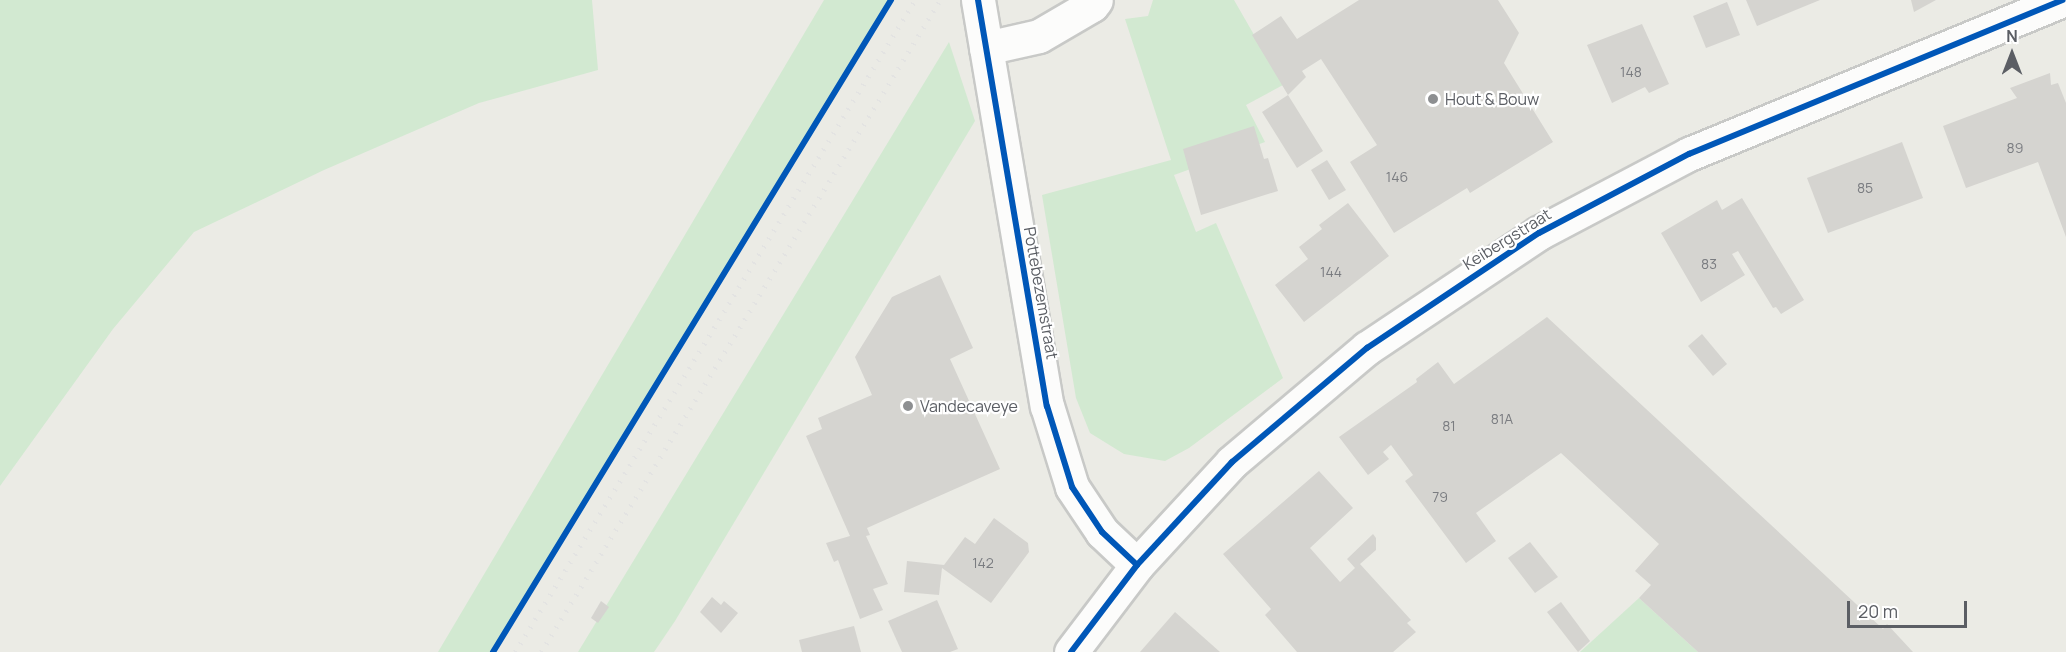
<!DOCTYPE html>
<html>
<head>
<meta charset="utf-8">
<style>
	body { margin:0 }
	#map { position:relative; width:2066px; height:652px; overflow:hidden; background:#ebebe5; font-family:Manrope,sans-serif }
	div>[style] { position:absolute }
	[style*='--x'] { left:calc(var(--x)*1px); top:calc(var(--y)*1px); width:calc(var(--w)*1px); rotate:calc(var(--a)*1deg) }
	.green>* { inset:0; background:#d2e9d1 }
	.building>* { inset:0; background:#d5d4d0 }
	.roads { filter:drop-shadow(2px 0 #c8c9c7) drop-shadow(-2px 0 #c8c9c7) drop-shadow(0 2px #c8c9c7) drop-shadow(0 -2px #c8c9c7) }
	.minor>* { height:33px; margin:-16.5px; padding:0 16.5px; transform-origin:16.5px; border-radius:16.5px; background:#fcfcfb }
	.rail>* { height:4.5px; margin-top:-2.25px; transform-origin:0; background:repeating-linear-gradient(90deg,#e3e3e2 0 1.5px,transparent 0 9.5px) }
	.cycleway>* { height:6px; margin:-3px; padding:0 3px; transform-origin:3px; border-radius:3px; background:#0057b8 }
	.dots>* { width:16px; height:16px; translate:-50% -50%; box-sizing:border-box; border:3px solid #fff; border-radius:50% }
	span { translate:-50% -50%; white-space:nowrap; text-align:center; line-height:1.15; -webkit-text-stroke:4.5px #fff; paint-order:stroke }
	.number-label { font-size:14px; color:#7a7c80 }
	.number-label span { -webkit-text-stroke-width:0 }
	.poi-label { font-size:16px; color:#5b5e64 }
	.left { translate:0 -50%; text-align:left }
	.street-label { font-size:16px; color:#5b5e64 }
	.north { position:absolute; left:1982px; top:24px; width:60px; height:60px; -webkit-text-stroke:4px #fff; paint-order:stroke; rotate:0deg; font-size:16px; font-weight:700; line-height:24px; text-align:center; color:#5b5e64 }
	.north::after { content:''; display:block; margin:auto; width:21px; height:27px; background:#5b5e64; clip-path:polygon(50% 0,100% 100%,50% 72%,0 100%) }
	.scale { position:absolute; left:1847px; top:601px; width:120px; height:27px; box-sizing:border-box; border:3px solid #5b5e64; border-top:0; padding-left:8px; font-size:18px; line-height:21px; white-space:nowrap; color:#5b5e64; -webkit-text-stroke:4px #fff; paint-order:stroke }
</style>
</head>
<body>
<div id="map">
	<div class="green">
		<div style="clip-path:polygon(0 0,592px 0,598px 70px,479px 103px,324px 170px,194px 232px,113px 329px,0 486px)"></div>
		<div style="clip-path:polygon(824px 0,889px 0,494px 652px,438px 652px)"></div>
		<div style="clip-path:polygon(1153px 0,1234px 0,1283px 85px,1246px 105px,1265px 142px,1174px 175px,1196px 232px,1216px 223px,1283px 378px,1189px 448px,1165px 461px,1124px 454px,1090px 433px,1076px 398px,1042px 195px,1171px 160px,1125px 19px,1148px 16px)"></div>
		<div style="clip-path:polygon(949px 42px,975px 121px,675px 621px,654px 652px,578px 652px)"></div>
		<div style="clip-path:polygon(1639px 598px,1698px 652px,1580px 652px)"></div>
	</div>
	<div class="building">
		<div style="clip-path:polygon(1359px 0,1498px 0,1519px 33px,1504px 63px,1553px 142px,1470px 193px,1467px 188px,1394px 233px,1350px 162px,1377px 145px,1321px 59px,1302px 71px,1306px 77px,1288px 95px,1252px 35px,1281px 16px,1297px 39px)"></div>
		<div style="clip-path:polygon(1746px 0,1820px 0,1757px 26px)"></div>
		<div style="clip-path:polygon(1911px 0,1936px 0,1914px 12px)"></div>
		<div style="clip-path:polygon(1727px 2px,1740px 35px,1706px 48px,1693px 16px)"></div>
		<div style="clip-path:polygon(1642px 24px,1669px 84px,1649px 93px,1645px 87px,1612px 103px,1587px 45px)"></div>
		<div style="clip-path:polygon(2050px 73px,2051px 85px,2058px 83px,2066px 103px,2066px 237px,2038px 162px,1966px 188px,1943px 126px,2017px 98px,2010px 88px)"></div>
		<div style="clip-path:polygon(1288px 95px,1323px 151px,1297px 168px,1262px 112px)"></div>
		<div style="clip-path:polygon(1254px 126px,1264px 159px,1268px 158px,1278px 191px,1201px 215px,1183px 149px)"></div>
		<div style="clip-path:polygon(1902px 142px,1923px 198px,1828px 233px,1807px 178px)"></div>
		<div style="clip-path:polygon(1327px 160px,1346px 190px,1329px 200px,1311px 170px)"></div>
		<div style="clip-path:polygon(1742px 198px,1804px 300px,1781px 314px,1776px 307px,1773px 308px,1738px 251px,1732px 254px,1745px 275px,1701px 302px,1661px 233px,1717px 200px,1722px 210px)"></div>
		<div style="clip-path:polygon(1348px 203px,1389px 256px,1304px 322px,1275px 285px,1308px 259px,1299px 247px,1322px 229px,1319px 225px)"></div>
		<div style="clip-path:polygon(940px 275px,973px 348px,950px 359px,1000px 469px,867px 528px,870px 535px,866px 536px,888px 584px,873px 589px,883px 610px,860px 619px,838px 560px,834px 562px,826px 543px,850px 536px,806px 436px,822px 429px,818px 418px,872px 395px,855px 357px,892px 297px)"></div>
		<div style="clip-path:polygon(1547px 317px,1883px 629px,1887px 624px,1913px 652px,1698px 652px,1639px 598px,1651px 585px,1635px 571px,1659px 544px,1561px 453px,1476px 513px,1496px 541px,1466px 563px,1405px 481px,1413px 475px,1391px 445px,1383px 452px,1389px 459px,1368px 475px,1339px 437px,1417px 382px,1416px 379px,1438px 362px,1454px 384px)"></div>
		<div style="clip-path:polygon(1702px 334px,1727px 364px,1713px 376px,1688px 346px)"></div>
		<div style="clip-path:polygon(1319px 471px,1353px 508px,1310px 548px,1340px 582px,1355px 568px,1347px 559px,1373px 534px,1376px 538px,1376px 550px,1360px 564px,1411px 620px,1407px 623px,1416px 632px,1393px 652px,1297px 652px,1265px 615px,1271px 609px,1223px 554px)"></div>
		<div style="clip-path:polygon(994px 518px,1028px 543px,1029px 552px,991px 603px,942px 568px,939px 595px,904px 592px,907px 561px,944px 565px,965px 537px,975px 544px)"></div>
		<div style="clip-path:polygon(1530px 542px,1558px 577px,1535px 593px,1508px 558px)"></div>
		<div style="clip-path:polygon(712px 597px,721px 605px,724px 601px,738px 613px,721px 633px,700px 612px)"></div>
		<div style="clip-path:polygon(937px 600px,958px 649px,950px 652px,902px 652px,888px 621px)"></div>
		<div style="clip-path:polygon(601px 601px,609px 607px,598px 623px,591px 618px)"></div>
		<div style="clip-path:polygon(1561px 602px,1590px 641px,1578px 652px,1547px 612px)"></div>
		<div style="clip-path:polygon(1175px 612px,1220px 652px,1140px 652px)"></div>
		<div style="clip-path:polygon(854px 626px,861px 652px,802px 652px,799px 640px)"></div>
	</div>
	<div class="roads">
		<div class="minor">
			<div style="--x:978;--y:0;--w:412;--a:80.4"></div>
			<div style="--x:1047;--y:406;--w:85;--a:72.8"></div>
			<div style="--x:1072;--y:487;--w:54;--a:56.3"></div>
			<div style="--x:1102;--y:532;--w:48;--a:43.3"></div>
			<div style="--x:986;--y:48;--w:54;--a:-12.8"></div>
			<div style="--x:1039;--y:36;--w:61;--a:-30.3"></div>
			<div style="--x:1092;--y:5;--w:6;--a:-51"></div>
			<div style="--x:1071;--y:652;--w:109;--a:-52.8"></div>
			<div style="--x:1137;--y:565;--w:140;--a:-47.3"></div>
			<div style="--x:1232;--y:462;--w:177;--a:-40.2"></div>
			<div style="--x:1367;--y:348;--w:207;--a:-33.8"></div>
			<div style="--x:1539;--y:233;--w:170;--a:-27.8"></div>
			<div style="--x:1689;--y:154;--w:404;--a:-22.4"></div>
		</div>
	</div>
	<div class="rail">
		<div style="--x:515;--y:652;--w:765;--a:-58.47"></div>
		<div style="--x:541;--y:652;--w:764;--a:-58.53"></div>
	</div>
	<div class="cycleway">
		<div style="--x:978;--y:0;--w:412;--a:80.4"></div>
		<div style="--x:1047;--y:406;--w:85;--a:72.8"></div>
		<div style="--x:1072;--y:487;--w:54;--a:56.3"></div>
		<div style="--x:1102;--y:532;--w:48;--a:43.3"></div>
		<div style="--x:493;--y:652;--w:764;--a:-58.6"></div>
		<div style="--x:1071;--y:652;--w:109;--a:-52.8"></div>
		<div style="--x:1137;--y:565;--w:140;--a:-47.3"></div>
		<div style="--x:1232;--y:462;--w:177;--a:-40.2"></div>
		<div style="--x:1367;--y:348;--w:207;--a:-33.8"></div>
		<div style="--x:1539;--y:233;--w:170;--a:-27.8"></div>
		<div style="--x:1689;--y:154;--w:404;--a:-22.4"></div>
	</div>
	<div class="dots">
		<div style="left:1433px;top:99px;background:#8d8f91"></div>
		<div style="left:908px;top:406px;background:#8d8f91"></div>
	</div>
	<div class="number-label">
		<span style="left:1631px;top:72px">148</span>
		<span style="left:2015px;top:148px">89</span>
		<span style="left:1397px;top:177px">146</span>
		<span style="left:1865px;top:188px">85</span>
		<span style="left:1709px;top:264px">83</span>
		<span style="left:1331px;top:272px">144</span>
		<span style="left:1502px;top:419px">81A</span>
		<span style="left:1449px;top:426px">81</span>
		<span style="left:1440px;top:497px">79</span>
		<span style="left:983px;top:563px">142</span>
	</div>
	<div class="poi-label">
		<span class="left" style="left:1445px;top:99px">Hout &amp; Bouw</span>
		<span class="left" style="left:920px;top:406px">Vandecaveye</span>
	</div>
	<div class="street-label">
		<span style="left:1507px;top:239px;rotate:-32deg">Keibergstraat</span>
		<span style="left:1041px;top:293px;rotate:80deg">Pottebezemstraat</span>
	</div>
	<div class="north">N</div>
	<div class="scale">20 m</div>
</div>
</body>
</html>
